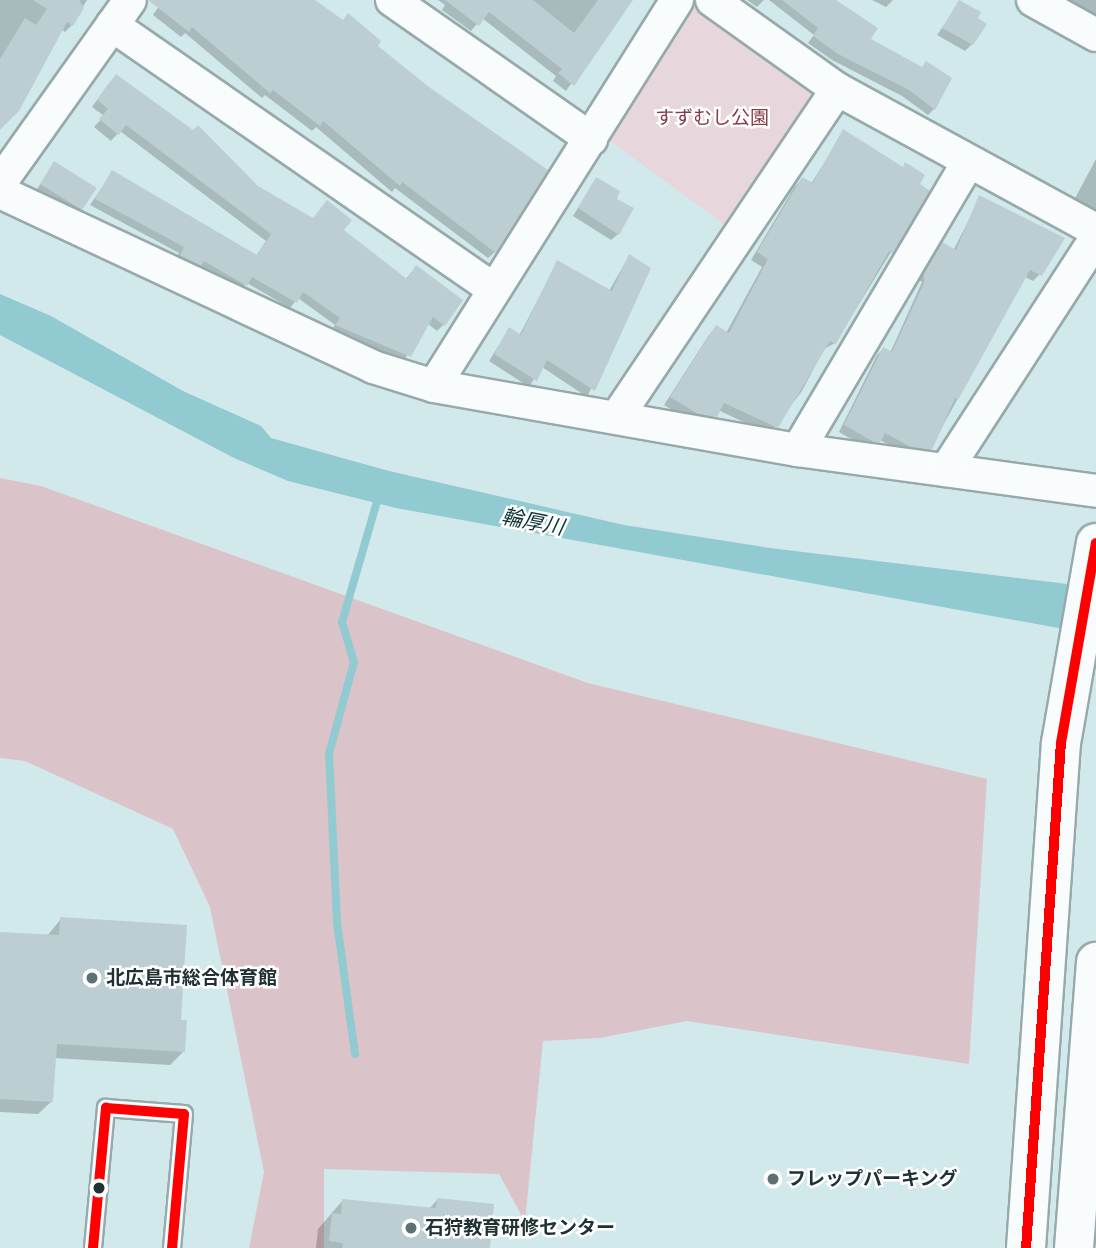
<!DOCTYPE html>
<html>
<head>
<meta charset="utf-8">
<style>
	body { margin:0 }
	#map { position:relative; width:1096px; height:1248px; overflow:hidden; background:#d2e9ec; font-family:Quicksand,"Noto Sans JP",sans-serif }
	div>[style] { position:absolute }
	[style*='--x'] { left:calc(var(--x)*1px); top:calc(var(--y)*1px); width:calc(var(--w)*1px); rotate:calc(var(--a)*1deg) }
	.green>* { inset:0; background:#e7d7dc }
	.forest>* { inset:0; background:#dbc4c9 }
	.water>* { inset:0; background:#92cad2 }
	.shadow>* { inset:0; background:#0003 }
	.stream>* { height:8px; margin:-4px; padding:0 4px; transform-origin:4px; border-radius:4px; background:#92cad2 }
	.building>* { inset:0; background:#bcced1 }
	.roads { filter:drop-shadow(2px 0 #97a9ab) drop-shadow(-2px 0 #97a9ab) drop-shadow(0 2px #97a9ab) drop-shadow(0 -2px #97a9ab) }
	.lane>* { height:16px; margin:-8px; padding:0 8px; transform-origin:8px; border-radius:8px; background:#f8fcfc }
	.street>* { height:32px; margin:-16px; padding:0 16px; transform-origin:16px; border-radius:16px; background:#f8fcfc }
	.secondary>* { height:38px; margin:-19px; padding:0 19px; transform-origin:19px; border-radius:19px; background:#f8fcfc }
	.bus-1>* { height:10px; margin:-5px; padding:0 5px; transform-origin:5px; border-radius:5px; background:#f00 }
	.dots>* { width:19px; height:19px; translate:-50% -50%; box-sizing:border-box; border:4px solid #fff; border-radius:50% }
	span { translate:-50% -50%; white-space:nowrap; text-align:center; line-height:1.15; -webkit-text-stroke:5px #fff; paint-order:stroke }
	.park-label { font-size:19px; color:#853b48 }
	.poi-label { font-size:19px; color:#203033; font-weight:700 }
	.left { translate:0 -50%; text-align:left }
	.water-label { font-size:21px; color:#0f3337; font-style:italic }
</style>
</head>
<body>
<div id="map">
	<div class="green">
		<div style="clip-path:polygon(693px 0,824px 92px,733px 231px,606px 138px)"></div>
	</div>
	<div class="forest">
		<div style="clip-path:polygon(0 478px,41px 486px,588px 683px,987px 779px,969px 1064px,687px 1021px,600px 1038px,543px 1041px,525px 1222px,499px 1174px,324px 1169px,324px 1248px,249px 1248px,264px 1172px,210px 907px,173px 829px,25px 761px,0 758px)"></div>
	</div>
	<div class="water">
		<div style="clip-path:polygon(0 294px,51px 316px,183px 391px,261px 426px,271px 438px,389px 471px,624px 525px,770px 548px,1084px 586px,1075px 631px,396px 508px,288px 481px,234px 458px,0 335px)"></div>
	</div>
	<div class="shadow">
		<div style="clip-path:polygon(0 0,87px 0,72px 25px,65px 32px,61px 29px,0 129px)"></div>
		<div style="clip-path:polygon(163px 0,308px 0,376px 47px,495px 252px,488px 258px,395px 188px,392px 192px,316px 127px,312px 131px,265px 95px,262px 98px,185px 33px,181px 37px,153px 15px)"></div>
		<div style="clip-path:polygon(438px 0,631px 0,566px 91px,553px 81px,556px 76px,482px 18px,471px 31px,442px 10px,445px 5px)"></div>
		<div style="clip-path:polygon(747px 0,764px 0,757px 7px)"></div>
		<div style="clip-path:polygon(769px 0,821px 0,868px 40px,921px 68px,934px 109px,928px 115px,902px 96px,832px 60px,808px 43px,814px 35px)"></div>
		<div style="clip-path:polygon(872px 0,893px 0,886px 7px)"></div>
		<div style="clip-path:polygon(1044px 0,1096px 0,1096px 27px)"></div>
		<div style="clip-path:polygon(961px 1px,976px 19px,972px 44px,965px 51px,937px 35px)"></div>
		<div style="clip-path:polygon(110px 82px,257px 188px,312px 220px,342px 231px,405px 280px,416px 267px,444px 324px,437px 331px,427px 323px,403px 362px,330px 332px,335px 325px,298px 298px,290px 308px,247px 283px,239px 291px,198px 267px,193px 271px,175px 263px,179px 253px,90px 205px,112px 173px,256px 256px,266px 241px,120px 131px,111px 141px,94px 127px,104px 116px,92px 107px)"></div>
		<div style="clip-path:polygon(844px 131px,891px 252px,835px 343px,824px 349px,802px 391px,769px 434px,718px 410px,707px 424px,690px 421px,664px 405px,709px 335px,717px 327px,726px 333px,762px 267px,751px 260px,795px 186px,803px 179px,811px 184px)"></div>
		<div style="clip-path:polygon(1096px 159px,1096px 212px,1074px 200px)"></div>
		<div style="clip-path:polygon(54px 164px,81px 209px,74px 216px,35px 192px)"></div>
		<div style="clip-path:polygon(596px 179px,615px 199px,618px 234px,611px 240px,573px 216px)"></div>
		<div style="clip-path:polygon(980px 198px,1040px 274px,1033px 281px,1025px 277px,930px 449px,924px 456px,904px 453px,880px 440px,867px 448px,839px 432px,877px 355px,883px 349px,890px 353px,922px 282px,919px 280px,936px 251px,942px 244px,953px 251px)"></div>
		<div style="clip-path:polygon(629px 256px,649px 269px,587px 397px,542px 367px,529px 387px,489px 361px,509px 329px,519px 336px,557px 263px,609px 291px)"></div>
		<div style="clip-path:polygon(61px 919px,179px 1021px,183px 1052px,170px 1065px,54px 1058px,52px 1101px,38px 1114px,0 1112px,0 933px,47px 936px)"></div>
		<div style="clip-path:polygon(343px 1200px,429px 1209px,437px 1200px,489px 1248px,316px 1248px,318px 1229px)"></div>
	</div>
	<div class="stream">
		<div style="--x:355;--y:1054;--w:133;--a:-97.8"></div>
		<div style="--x:337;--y:922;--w:168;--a:-92.7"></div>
		<div style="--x:329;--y:754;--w:95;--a:-74.8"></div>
		<div style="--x:354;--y:662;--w:42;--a:-106.7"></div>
		<div style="--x:342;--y:622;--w:132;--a:-73.8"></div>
	</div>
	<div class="building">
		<div style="clip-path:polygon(33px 0,79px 0,84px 8px,73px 26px,67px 22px,19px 111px,0 130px,0 59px,25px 18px,36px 25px,47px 9px)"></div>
		<div style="clip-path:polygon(148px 0,315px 0,343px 20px,348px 13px,381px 41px,378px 46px,429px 87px,548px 170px,496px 253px,402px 182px,400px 186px,323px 121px,320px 126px,273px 90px,270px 93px,192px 27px,189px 32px)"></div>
		<div style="clip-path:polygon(445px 0,533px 0,574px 33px,598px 0,633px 0,574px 86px,558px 73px,562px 69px,489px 12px,479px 26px)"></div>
		<div style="clip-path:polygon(782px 0,836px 0,878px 28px,871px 39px,922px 67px,926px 61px,952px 78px,935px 110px,909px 90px,838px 54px,813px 36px,818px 28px)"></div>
		<div style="clip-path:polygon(959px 0,981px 12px,978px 18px,987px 24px,973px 45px,942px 28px)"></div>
		<div style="clip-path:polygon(116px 74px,193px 130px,198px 125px,258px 186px,313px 218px,327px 200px,352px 220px,344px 230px,407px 279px,416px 265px,463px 300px,445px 326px,433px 317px,411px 357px,335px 325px,340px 318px,303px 292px,297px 303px,252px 277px,247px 286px,204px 261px,201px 266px,180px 256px,184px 247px,95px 199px,112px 170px,257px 255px,271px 234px,126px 125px,119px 135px,99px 119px,108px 109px,97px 100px)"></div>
		<div style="clip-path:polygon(843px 129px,903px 167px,905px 162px,925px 175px,920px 184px,930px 191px,893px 254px,889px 251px,836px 344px,830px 341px,778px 428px,724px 403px,717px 417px,698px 414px,670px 397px,716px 325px,729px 333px,768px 259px,757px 252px,802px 177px,813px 183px)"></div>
		<div style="clip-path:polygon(54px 161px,97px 188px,82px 210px,40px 184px)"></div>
		<div style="clip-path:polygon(596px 177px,620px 191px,617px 199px,634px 208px,619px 235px,578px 208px)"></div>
		<div style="clip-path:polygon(979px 195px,1065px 238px,1042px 276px,1030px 270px,958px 400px,955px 398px,932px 450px,911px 447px,885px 433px,880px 443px,874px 442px,844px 425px,883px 347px,892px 352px,924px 283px,924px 273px,942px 242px,956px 250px)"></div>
		<div style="clip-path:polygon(629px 254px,651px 268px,595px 391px,547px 360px,537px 381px,494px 354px,509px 327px,521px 335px,557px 260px,612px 291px)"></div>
		<div style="clip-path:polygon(60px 917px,187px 925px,181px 1020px,187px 1020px,185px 1052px,57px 1044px,53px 1102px,0 1099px,0 932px,59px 935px)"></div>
		<div style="clip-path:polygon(437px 1198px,494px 1204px,490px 1248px,342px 1248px,343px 1243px,329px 1241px,332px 1213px,341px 1214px,342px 1199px,436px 1208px)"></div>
	</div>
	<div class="roads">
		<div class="lane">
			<div style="--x:93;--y:1248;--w:141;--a:-84.7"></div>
			<div style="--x:106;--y:1108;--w:78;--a:4.4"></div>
			<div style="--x:184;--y:1114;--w:135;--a:95.1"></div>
		</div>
		<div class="street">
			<div style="--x:392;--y:0;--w:243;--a:34.9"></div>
			<div style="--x:712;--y:0;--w:153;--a:35.5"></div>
			<div style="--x:837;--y:89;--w:295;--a:28.6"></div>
			<div style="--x:1033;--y:0;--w:72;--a:29.1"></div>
			<div style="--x:112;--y:25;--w:465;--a:34.7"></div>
			<div style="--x:0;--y:183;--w:224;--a:-54.6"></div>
			<div style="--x:0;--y:192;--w:412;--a:25.1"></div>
			<div style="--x:373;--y:367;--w:64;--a:17.3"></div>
			<div style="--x:434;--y:386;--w:370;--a:10"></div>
			<div style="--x:798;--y:450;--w:301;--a:7.8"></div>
			<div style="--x:434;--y:386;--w:456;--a:-57.8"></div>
			<div style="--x:617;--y:417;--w:395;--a:-56.1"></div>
			<div style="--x:798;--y:450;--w:334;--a:-59.4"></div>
			<div style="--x:946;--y:470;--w:276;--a:-57.1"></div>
		</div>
		<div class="secondary">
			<div style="--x:1026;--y:1248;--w:506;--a:-86.04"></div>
			<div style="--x:1061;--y:743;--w:203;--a:-80.1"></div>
			<div style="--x:1074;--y:1248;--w:287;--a:-85.6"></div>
		</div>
	</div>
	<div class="bus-1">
		<div style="--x:93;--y:1248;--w:141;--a:-84.7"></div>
		<div style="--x:106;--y:1108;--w:78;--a:4.4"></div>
		<div style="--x:184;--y:1114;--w:135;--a:95.1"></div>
		<div style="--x:1026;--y:1248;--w:506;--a:-86.04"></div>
		<div style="--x:1061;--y:743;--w:203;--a:-80.1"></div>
	</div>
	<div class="dots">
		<div style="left:92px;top:978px;background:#5e7174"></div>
		<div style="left:773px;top:1179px;background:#5e7174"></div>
		<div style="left:99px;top:1188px;background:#203033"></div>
		<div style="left:411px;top:1228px;background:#5e7174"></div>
	</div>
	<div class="park-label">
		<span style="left:712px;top:118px">すずむし公園</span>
	</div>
	<div class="poi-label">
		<span class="left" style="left:106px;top:978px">北広島市総合体育館</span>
		<span class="left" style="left:787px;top:1179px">フレップパーキング</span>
		<span class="left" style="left:425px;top:1228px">石狩教育研修センター</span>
	</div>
	<div class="water-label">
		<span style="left:533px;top:521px;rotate:11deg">輪厚川</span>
	</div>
</div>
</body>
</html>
